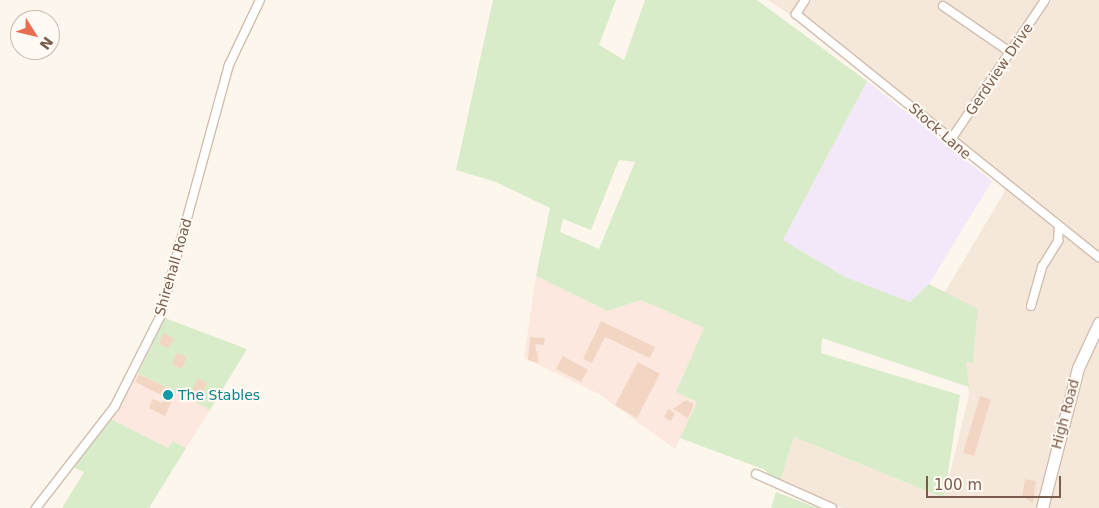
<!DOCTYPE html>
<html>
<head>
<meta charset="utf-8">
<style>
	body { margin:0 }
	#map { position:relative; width:1099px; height:508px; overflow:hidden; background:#fdf6ec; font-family:"DejaVu Sans",sans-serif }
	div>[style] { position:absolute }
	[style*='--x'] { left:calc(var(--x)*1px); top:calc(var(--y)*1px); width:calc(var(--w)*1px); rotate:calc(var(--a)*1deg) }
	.residential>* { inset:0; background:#f5e8da }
	.commercial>* { inset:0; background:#fde8e0 }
	.education>* { inset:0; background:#f3e8fa }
	.green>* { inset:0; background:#d8ecc9 }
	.building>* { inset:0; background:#f3d5c3 }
	.roads { filter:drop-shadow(1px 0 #d1beb0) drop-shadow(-1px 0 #d1beb0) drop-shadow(0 1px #d1beb0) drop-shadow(0 -1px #d1beb0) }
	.street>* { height:8px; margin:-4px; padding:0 4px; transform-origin:4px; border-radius:4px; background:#fff }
	.secondary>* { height:11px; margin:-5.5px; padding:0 5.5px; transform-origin:5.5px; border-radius:5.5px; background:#fff }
	.dots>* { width:14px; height:14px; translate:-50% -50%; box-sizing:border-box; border:2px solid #fffaf3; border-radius:50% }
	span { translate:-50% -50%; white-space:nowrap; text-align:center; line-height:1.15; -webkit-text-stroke:4px #fffaf3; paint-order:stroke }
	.street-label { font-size:14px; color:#7a5c4d }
	.culture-label { font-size:14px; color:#0d838f }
	.left { translate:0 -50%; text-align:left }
	.north { position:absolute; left:10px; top:10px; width:50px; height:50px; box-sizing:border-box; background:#fffaf3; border:1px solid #cabbb1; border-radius:50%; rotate:126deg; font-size:14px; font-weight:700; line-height:20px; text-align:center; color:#7a5c4d }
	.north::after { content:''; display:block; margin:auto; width:18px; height:22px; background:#e76f51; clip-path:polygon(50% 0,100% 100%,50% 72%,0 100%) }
	.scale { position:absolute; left:926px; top:476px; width:135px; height:22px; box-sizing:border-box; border:2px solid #7a5c4d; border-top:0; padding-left:6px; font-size:15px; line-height:18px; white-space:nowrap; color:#7a5c4d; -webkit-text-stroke:4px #fffaf3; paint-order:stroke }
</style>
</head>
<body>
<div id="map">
	<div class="residential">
		<div style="clip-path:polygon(768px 0,1099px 0,1099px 508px,843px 508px,779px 485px,794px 437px,944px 498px,969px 395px,965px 361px,973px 363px,978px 309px,943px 295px,1005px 191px,989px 163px,877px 74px)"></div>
	</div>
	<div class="commercial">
		<div style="clip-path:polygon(536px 276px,607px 311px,641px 300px,704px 328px,676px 392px,697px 402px,675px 449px,599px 394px,524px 358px)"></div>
		<div style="clip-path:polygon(138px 373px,210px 410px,186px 448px,173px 441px,168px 448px,111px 419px)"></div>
	</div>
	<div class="education">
		<div style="clip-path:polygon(867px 81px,992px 181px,929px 284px,910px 302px,845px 277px,783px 240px)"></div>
	</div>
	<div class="green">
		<div style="clip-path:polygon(evenodd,493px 0,616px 0,599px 45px,624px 60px,645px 0,757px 0,867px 81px,783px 240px,845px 277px,910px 302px,929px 284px,978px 309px,973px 363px,966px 362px,969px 387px,822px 338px,821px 353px,960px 395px,944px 498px,794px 437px,779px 485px,765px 470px,680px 438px,697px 402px,676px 392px,704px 328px,641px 300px,607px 311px,536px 276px,550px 208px,496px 182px,456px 170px,493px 0,619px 160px,635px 162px,599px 249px,560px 232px,563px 219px,591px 230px,619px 160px)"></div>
		<div style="clip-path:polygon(165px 318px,247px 349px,210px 410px,138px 373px)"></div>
		<div style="clip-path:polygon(111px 419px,168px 448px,173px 441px,186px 448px,149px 508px,62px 508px,84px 472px,70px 466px)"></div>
		<div style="clip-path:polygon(776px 492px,818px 508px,771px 508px)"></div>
	</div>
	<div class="building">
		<div style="clip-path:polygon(601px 321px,655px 347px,650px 358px,605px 337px,592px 363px,583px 359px)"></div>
		<div style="clip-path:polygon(163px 333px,174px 338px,169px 348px,159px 344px)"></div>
		<div style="clip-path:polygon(530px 337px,545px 338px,544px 345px,535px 344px,539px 363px,528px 360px)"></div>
		<div style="clip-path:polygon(177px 353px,187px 357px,182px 369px,172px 364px)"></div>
		<div style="clip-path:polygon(563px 356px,588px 370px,581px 382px,556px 369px)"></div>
		<div style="clip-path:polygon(638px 362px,660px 374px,637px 418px,615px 405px)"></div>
		<div style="clip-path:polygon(139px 374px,176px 392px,165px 416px,149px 408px,153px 399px,162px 403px,165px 397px,135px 382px)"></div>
		<div style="clip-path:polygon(198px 378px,207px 383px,198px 402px,189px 397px)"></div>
		<div style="clip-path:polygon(980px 396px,991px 399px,974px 456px,963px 453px)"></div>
		<div style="clip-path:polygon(686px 400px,694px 404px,688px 418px,673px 409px)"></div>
		<div style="clip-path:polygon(668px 409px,675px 413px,671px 421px,664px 417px)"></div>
		<div style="clip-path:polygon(1025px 479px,1036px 481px,1033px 503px,1022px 496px)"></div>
	</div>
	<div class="roads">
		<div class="street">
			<div style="--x:805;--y:0;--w:17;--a:123"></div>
			<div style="--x:796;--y:14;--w:389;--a:38.8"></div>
			<div style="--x:943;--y:6;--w:81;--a:34.5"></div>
			<div style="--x:952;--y:138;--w:166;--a:-56"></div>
			<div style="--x:1031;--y:306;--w:41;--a:-74.2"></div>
			<div style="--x:1042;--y:267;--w:31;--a:-58"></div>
			<div style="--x:1058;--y:241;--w:13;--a:-86"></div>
			<div style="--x:756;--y:474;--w:83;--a:24.1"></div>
			<div style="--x:36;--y:508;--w:129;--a:-52.2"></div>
			<div style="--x:115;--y:406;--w:100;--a:-63.2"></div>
			<div style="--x:160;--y:317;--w:261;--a:-74.7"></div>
			<div style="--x:229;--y:65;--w:72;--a:-64.5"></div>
		</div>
		<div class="secondary">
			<div style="--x:1042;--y:508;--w:145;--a:-75.6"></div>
			<div style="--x:1078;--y:368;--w:50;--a:-65"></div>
		</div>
	</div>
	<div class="dots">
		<div style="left:168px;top:395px;background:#0f9aa8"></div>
	</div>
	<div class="street-label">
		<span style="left:999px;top:69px;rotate:-56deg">Gerdview Drive</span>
		<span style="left:940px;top:131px;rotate:41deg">Stock Lane</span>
		<span style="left:173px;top:267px;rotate:-74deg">Shirehall Road</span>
		<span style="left:1065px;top:414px;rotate:-75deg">High Road</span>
	</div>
	<div class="culture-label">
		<span class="left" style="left:178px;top:395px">The Stables</span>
	</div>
	<div class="north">N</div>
	<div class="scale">100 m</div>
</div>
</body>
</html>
